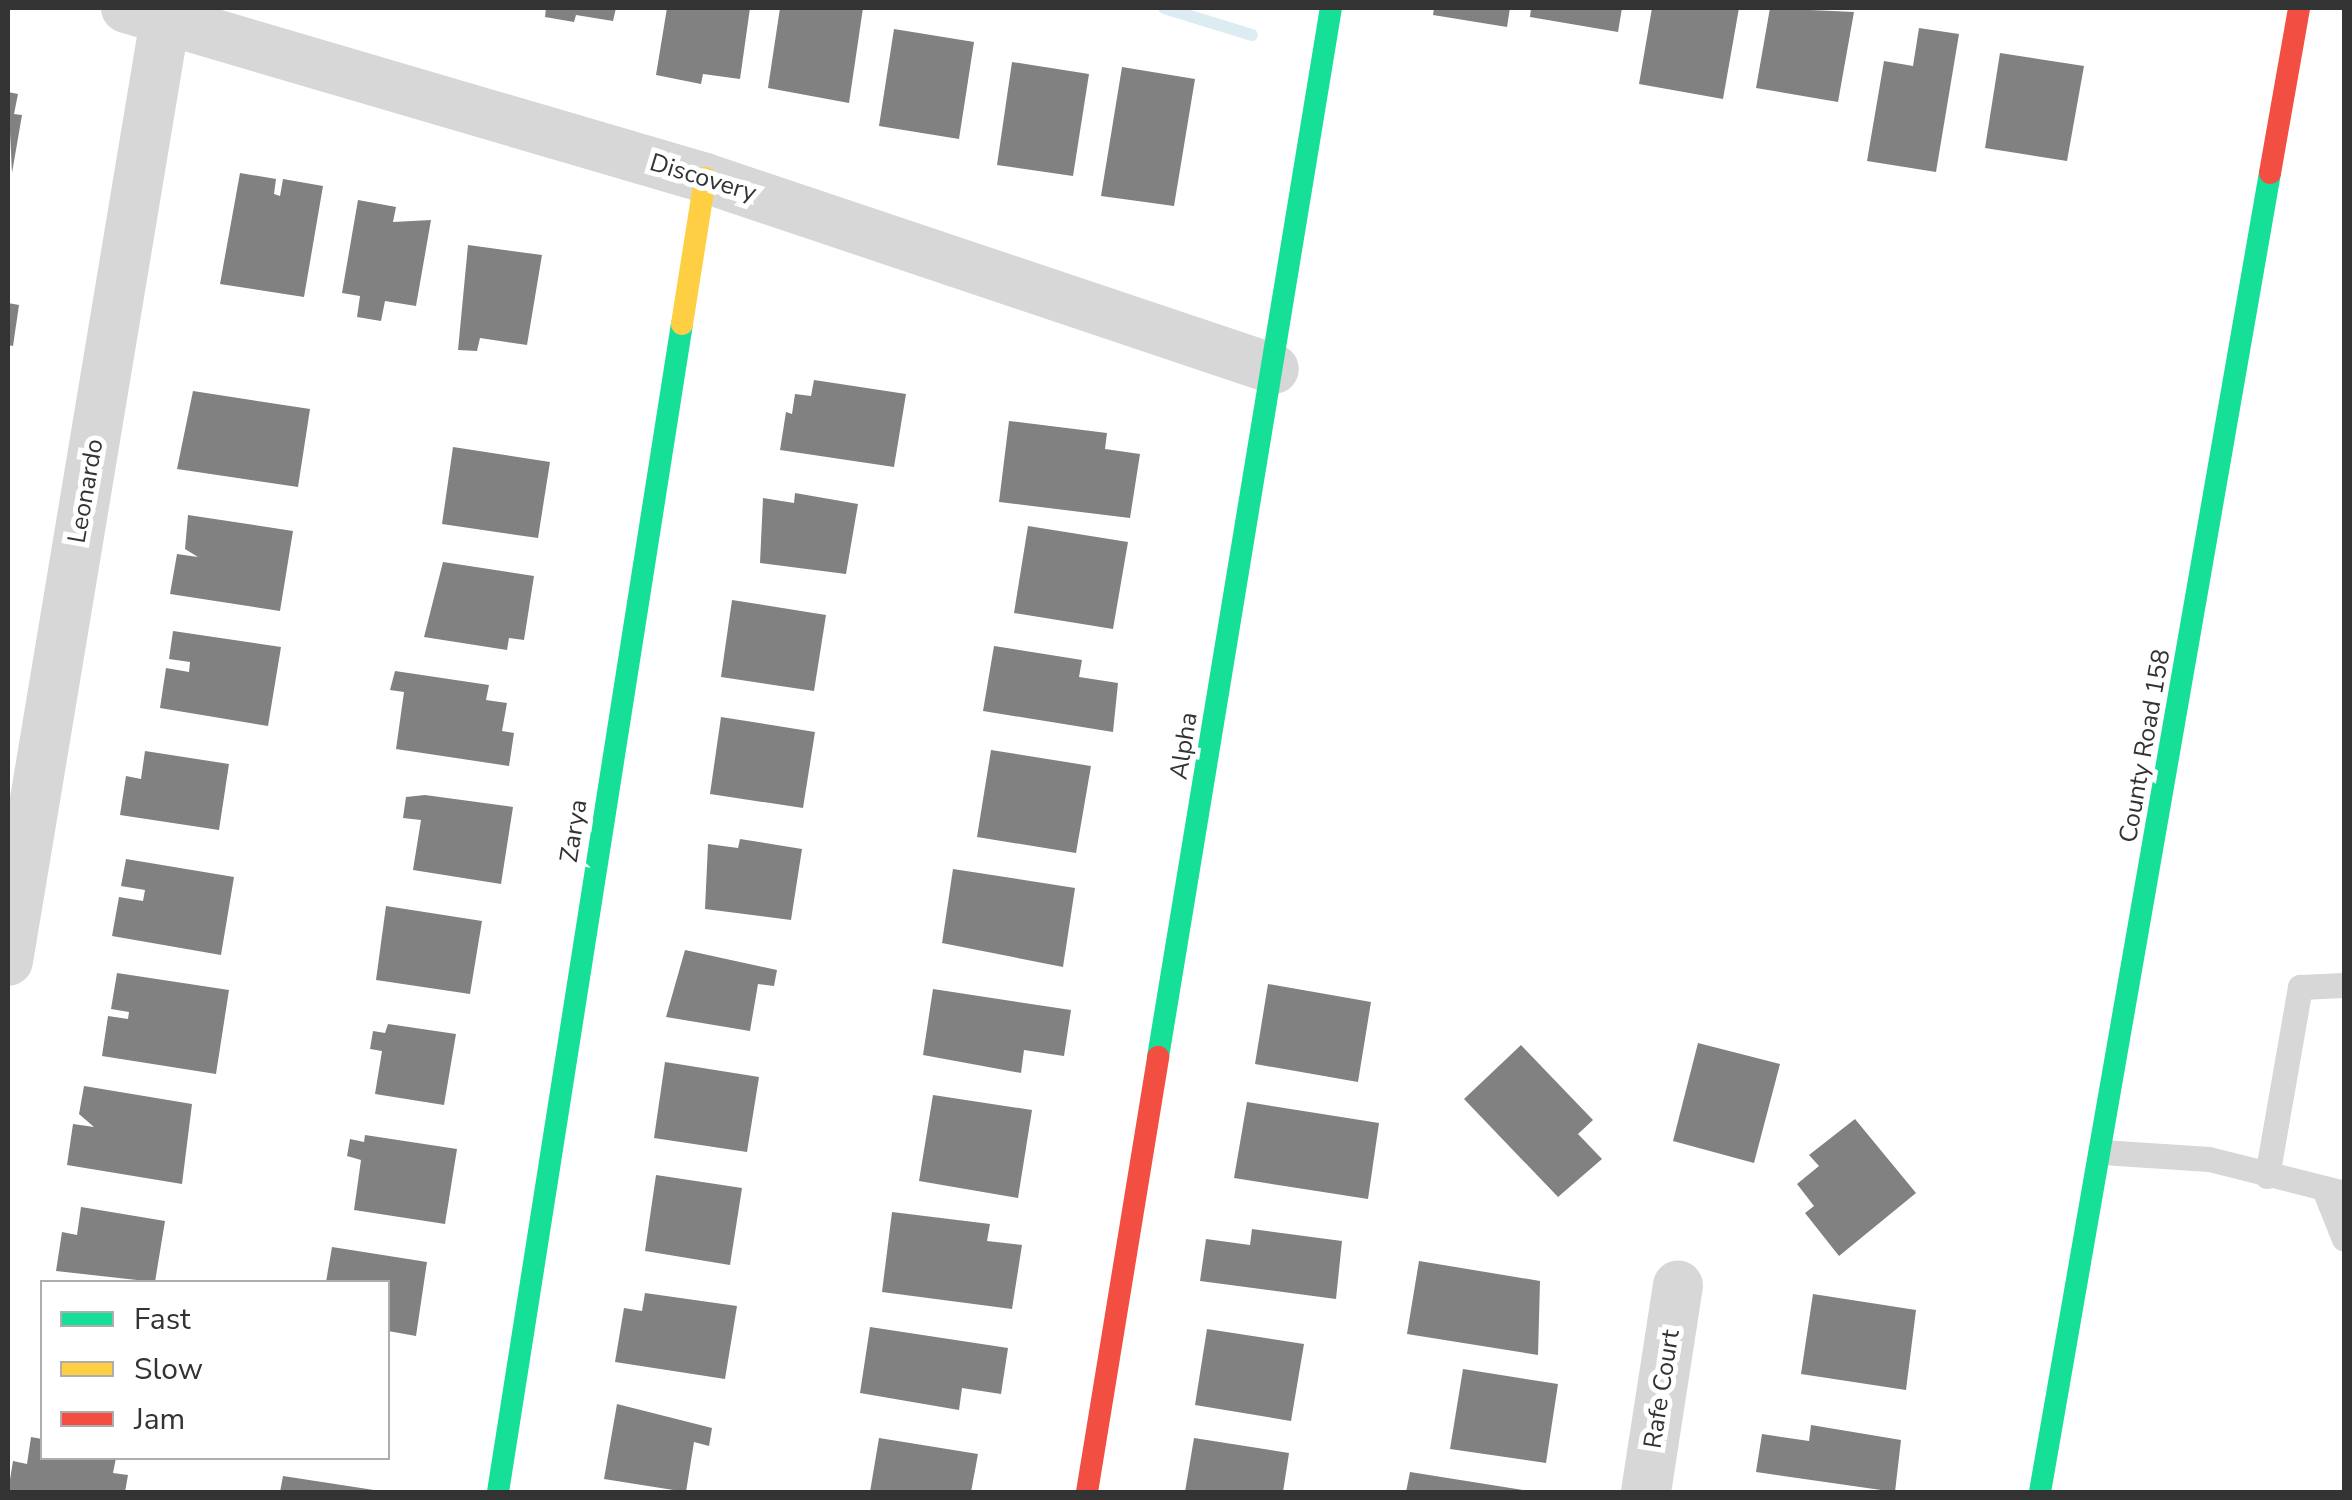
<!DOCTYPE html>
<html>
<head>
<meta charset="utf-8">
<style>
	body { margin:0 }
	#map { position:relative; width:2352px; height:1500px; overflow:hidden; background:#fff; font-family:"Nunito Sans",sans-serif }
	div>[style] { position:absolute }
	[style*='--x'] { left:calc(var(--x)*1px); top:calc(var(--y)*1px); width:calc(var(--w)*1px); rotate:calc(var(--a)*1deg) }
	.stream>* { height:12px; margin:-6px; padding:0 6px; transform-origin:6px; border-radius:6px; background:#ddebf3 }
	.building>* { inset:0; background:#818181 }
	.lane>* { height:25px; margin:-12.5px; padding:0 12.5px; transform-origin:12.5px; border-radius:12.5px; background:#d7d7d7 }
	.street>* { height:50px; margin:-25px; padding:0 25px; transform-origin:25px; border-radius:25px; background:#d7d7d7 }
	.fast>* { height:22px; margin:-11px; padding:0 11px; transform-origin:11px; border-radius:11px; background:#16e098 }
	.slow>* { height:22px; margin:-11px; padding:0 11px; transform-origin:11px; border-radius:11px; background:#ffcf43 }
	.jam>* { height:22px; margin:-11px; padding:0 11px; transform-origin:11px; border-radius:11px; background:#f24e42 }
	span { translate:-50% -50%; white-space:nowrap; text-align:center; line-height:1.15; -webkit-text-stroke:10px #fff; paint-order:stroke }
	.street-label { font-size:25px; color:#333 }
	.frame { position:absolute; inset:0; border:10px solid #333; pointer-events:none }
	.legend { position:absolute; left:40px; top:1280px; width:350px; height:180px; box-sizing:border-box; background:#fff; border:2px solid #adadad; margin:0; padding:12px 18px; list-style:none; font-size:30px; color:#333 }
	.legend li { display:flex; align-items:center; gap:20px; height:50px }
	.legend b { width:50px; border:2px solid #adadad }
</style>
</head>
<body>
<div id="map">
	<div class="stream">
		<div style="--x:1164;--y:8;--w:92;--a:17.1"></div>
	</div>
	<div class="building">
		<div style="clip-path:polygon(546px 8px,616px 8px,613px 21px,576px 15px,574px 22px,545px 17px)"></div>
		<div style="clip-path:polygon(667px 8px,750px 8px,740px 79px,703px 74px,701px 84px,656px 75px)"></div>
		<div style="clip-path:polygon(780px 8px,863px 8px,849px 103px,768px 88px)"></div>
		<div style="clip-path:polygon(1434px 8px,1510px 8px,1507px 27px,1433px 15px)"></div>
		<div style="clip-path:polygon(1531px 8px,1622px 8px,1618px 32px,1530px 17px)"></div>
		<div style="clip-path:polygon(1652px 8px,1739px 8px,1723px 99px,1639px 84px)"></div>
		<div style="clip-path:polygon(1770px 8px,1854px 12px,1838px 102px,1756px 88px)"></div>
		<div style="clip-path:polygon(1919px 28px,1959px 34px,1936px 172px,1867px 161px,1884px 61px,1913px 66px)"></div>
		<div style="clip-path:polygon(894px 29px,974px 42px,959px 139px,879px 126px)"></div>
		<div style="clip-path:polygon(2000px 53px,2084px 66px,2067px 161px,1985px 148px)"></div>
		<div style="clip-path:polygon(1012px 62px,1089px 74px,1073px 176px,997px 165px)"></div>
		<div style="clip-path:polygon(1122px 67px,1195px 79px,1174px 206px,1101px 196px)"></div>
		<div style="clip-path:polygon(8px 92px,18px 94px,14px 114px,22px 115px,12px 173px)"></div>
		<div style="clip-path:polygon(240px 173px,276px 179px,274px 194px,280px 196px,283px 179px,323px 186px,304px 297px,220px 284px)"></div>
		<div style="clip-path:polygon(358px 200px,396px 207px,393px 222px,431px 220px,416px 306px,385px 301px,381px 321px,357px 317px,360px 296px,342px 293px)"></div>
		<div style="clip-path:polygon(468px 245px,542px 255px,527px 345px,480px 338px,477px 351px,458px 350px)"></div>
		<div style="clip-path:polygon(8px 303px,19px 305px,13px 346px,8px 345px)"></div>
		<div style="clip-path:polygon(814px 380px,906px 394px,894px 467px,780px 450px,786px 412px,792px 414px,795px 394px,811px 396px)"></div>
		<div style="clip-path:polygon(193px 391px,310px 409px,298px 487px,177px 469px)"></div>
		<div style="clip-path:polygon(1009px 421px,1107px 433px,1105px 449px,1140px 454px,1130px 518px,999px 502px)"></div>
		<div style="clip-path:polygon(453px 447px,550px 462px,538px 538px,442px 524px)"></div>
		<div style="clip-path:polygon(795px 493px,858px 504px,846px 574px,760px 563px,763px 498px,794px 503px)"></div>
		<div style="clip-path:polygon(188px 515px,293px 531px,280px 611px,170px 594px,177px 554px,198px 557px,185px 549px)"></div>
		<div style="clip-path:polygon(1028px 526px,1128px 542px,1113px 629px,1014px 613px)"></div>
		<div style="clip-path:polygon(443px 562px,534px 576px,524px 640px,509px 638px,507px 650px,424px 637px)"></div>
		<div style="clip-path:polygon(732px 600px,826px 615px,814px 691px,721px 677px)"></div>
		<div style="clip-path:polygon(173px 631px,281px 647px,268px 726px,160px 708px,166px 668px,189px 672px,190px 662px,169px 659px)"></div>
		<div style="clip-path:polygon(994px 646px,1082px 660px,1079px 677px,1118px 683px,1113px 732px,983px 711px)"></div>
		<div style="clip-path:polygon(395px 671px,489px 685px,486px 700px,507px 703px,502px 731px,514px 733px,509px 766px,396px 749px,404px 692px,390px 690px)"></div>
		<div style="clip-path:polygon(721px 717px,815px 732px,803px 808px,710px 794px)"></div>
		<div style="clip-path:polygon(991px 750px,1091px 766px,1076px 853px,977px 837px)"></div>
		<div style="clip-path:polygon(145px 751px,229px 764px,219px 830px,120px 815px,126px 776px,141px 779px)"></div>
		<div style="clip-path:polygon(425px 795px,513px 807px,501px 884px,413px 870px,421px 820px,403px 818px,406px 797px)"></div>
		<div style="clip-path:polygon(740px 839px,802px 849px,791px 920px,705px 909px,708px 844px,738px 848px)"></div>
		<div style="clip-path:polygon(126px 859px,234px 877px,221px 955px,112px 936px,119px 897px,143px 901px,145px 890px,121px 886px)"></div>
		<div style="clip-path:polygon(953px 869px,1075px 888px,1063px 967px,942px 943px)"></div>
		<div style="clip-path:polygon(386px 906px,482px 921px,470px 994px,376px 980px)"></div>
		<div style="clip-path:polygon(685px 950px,777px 970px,774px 986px,758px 984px,750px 1031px,666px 1017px)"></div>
		<div style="clip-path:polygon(117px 973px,229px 990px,216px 1074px,102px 1056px,108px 1016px,128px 1019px,129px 1012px,111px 1009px)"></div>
		<div style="clip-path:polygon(1268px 984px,1371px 1002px,1358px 1082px,1255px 1064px)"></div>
		<div style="clip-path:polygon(933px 989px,1071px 1010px,1064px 1056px,1024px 1050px,1021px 1073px,923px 1055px)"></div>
		<div style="clip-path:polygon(388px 1024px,456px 1034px,444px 1105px,375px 1094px,382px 1051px,370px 1049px,373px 1031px,385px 1033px)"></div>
		<div style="clip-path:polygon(1698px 1043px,1780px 1064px,1754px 1163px,1673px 1141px)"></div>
		<div style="clip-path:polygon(1521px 1045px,1593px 1120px,1578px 1134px,1602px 1159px,1558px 1197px,1464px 1099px)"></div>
		<div style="clip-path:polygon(665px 1062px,759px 1077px,747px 1152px,654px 1138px)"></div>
		<div style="clip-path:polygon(84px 1086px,192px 1104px,182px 1184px,67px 1165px,73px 1124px,94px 1127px,79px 1114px)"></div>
		<div style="clip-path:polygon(933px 1095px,1032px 1110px,1018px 1198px,919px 1181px)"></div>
		<div style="clip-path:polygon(1247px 1102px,1379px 1123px,1368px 1199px,1234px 1178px)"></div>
		<div style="clip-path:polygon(1855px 1119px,1916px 1193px,1839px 1256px,1805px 1213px,1814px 1206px,1797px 1184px,1819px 1166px,1809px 1155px)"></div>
		<div style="clip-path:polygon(365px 1135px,457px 1149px,445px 1224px,354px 1210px,361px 1160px,347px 1156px,350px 1139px,364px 1142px)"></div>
		<div style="clip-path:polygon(656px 1175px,742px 1188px,730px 1265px,645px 1251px)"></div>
		<div style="clip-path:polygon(81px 1207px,165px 1221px,155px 1282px,56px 1271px,62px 1232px,77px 1235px)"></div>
		<div style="clip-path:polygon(892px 1212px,990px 1224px,987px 1241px,1022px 1245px,1012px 1309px,882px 1292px)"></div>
		<div style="clip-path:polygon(1252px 1229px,1342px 1241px,1336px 1299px,1200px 1281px,1206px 1239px,1250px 1245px)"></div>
		<div style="clip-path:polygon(332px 1247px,427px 1262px,416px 1336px,388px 1331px,388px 1282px,326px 1282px)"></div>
		<div style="clip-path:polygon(1419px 1261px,1540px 1281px,1538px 1355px,1407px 1334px)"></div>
		<div style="clip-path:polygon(645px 1293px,737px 1306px,725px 1379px,615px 1362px,624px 1308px,642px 1311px)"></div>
		<div style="clip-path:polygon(1813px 1294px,1916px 1310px,1906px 1390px,1801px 1374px)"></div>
		<div style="clip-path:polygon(870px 1327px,1008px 1348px,1001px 1394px,962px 1388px,959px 1410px,860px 1393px)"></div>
		<div style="clip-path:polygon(1207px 1329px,1304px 1344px,1291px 1421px,1195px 1405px)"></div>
		<div style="clip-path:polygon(1463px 1369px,1558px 1384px,1546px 1463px,1450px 1449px)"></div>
		<div style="clip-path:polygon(617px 1404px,712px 1428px,709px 1446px,694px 1442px,686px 1492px,604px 1479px)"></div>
		<div style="clip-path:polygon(1811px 1425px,1901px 1440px,1895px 1492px,1756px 1472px,1762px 1434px,1809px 1441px)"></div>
		<div style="clip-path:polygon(31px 1437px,42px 1439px,42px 1458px,116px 1458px,113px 1473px,128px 1475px,125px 1492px,8px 1492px,13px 1461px,27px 1464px)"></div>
		<div style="clip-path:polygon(879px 1438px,978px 1454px,971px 1492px,870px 1492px)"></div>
		<div style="clip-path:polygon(1194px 1438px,1289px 1453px,1283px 1492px,1185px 1492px)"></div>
		<div style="clip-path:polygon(1410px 1472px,1523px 1490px,1522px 1492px,1406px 1492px)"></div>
		<div style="clip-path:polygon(283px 1476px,374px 1490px,374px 1492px,280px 1492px)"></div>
	</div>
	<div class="lane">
		<div style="--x:2102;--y:1152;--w:107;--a:3.7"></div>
		<div style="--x:2209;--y:1159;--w:139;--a:14.1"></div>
		<div style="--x:2267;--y:1176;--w:192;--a:-80.1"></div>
		<div style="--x:2300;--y:987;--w:44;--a:-2.6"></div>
		<div style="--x:2326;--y:1194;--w:48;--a:68.2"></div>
	</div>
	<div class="street">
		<div style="--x:126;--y:8;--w:603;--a:16.36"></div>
		<div style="--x:705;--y:178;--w:600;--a:18.56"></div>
		<div style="--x:8;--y:961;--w:954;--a:-80.53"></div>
		<div style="--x:1646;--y:1492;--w:209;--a:-81.2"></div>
	</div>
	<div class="fast">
		<div style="--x:1158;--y:1057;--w:1063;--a:-80.64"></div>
		<div style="--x:498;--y:1492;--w:1182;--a:-81.05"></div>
		<div style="--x:2040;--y:1492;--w:1339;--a:-80.11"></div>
	</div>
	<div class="slow">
		<div style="--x:682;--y:324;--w:148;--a:-81"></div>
	</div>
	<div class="jam">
		<div style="--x:2270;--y:173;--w:168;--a:-80"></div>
		<div style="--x:1087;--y:1492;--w:441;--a:-80.7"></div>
	</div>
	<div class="street-label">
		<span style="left:703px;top:178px;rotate:17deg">Discovery</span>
		<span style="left:86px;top:491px;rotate:-80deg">Leonardo</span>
		<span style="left:1184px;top:746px;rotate:-81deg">Alpha</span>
		<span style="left:2145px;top:746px;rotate:-80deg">County Road 158</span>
		<span style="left:574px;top:831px;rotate:-81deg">Zarya</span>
		<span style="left:1662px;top:1389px;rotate:-81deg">Rafe Court</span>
	</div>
	<div class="frame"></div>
	<ul class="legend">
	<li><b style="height:12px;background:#16e098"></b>Fast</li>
	<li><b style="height:12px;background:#ffcf43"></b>Slow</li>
	<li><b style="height:12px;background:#f24e42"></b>Jam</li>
	</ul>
</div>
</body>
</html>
